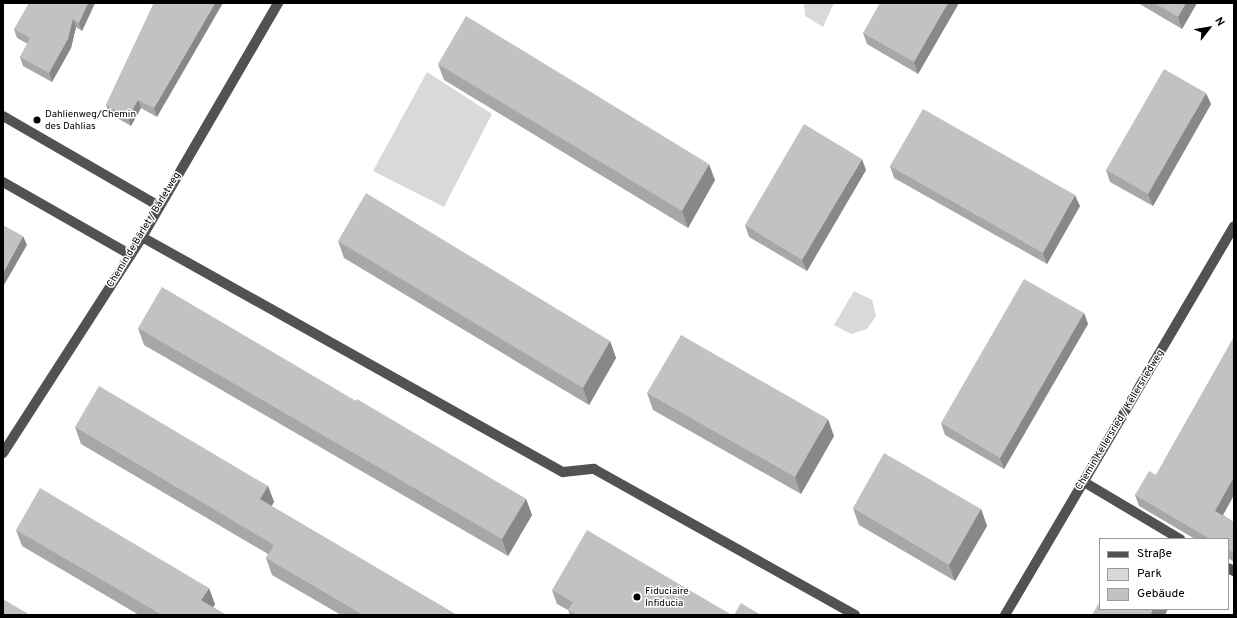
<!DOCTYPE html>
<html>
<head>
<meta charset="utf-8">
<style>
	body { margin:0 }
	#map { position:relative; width:1237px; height:618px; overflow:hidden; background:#fff; font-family:Overpass,sans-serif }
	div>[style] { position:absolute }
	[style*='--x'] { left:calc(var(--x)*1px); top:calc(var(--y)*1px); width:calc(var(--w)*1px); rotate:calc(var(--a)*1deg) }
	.green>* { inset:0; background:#d9d9d9 }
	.minor>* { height:10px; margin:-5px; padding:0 5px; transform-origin:5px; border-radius:5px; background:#525252 }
	.wall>* { inset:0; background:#a7a7a7 }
	.shaded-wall>* { inset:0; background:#888 }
	.building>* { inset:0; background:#c2c2c2 }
	.dots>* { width:11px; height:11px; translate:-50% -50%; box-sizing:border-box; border:2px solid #fff; border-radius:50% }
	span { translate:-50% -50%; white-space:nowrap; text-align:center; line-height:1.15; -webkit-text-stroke:3px #fff; paint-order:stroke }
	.poi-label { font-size:10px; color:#000 }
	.left { translate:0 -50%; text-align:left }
	.street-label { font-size:10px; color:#000 }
	.frame { position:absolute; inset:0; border:4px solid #000; pointer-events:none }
	.legend { position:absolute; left:1099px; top:538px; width:130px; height:72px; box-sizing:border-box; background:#fff; border:1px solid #999; margin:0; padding:5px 7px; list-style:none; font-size:12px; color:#000 }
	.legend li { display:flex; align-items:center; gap:8px; height:20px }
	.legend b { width:20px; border:1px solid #999 }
	.north { position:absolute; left:1189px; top:8px; width:40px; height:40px; -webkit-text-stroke:3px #fff; paint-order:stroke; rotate:59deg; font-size:11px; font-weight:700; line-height:16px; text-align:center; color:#000 }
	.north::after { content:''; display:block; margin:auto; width:14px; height:18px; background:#000; clip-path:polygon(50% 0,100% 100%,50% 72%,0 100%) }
</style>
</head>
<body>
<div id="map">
	<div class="green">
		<div style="clip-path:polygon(804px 3px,834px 3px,823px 27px,805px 16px)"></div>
		<div style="clip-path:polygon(427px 72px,492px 114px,444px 207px,373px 171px)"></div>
		<div style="clip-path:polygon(854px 291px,872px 300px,876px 316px,867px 329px,851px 334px,834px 325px)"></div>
	</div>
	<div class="minor">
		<div style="--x:3;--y:116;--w:180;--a:30"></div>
		<div style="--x:3;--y:182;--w:147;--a:29.7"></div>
		<div style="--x:142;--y:237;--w:482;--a:29.2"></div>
		<div style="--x:563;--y:472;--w:31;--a:-6"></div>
		<div style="--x:594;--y:469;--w:299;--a:29.2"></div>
		<div style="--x:3;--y:453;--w:257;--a:-57.2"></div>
		<div style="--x:142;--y:237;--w:271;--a:-59.8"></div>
		<div style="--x:1084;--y:482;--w:112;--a:30.7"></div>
		<div style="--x:1228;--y:568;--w:7;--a:27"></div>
		<div style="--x:1005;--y:615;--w:451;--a:-59.5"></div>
	</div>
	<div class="wall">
		<div style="clip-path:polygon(95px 3px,82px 31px,76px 27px,71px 48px,52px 82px,23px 66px,20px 57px,28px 44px,17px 38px,14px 29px)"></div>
		<div style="clip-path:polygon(154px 3px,157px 117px,141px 108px,131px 126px,110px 114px,106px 105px)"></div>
		<div style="clip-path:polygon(959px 3px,918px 74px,867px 44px,863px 33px)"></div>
		<div style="clip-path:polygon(1138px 3px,1197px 3px,1182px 29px)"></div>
		<div style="clip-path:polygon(438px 64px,715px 180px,688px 228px,444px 80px)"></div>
		<div style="clip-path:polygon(1211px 104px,1153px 206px,1110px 182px,1106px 170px)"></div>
		<div style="clip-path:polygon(890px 166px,1080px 206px,1047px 264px,894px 178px)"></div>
		<div style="clip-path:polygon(866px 170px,807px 271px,749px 237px,745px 225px)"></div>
		<div style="clip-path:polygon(338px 241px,610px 341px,616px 358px,589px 405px,344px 258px)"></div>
		<div style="clip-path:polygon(1084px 313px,1088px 324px,1004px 469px,945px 435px,941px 423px)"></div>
		<div style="clip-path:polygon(138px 328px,356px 401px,526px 499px,532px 515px,508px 556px,144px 345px)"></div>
		<div style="clip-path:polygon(1234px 337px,1234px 495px,1223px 515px,1234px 522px,1234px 562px,1228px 558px,1228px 539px,1195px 539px,1139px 506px,1135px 495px,1156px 475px)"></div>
		<div style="clip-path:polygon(647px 393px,834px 436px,801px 494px,653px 410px)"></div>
		<div style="clip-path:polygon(75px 427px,268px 486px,274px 502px,271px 506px,457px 615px,341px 615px,272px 575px,266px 558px,268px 554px,81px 444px)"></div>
		<div style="clip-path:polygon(853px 508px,981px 509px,987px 526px,955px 581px,859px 525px)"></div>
		<div style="clip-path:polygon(16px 530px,215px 604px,213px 607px,226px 615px,139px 615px,22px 546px)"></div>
		<div style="clip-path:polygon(552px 590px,732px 615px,570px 615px,568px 610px,557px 604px)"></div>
	</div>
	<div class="shaded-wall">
		<div style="clip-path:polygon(88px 3px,95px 3px,82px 31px,79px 23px)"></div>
		<div style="clip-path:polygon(215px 3px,223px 3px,157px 117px,154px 108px)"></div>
		<div style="clip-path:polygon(948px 3px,959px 3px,918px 74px,914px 62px)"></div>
		<div style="clip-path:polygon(1186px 3px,1197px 3px,1182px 29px,1178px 17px)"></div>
		<div style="clip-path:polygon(73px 19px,76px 27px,71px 48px,52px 82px,49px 73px)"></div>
		<div style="clip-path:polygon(1206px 93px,1211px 104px,1153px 206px,1148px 194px)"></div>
		<div style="clip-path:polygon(138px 100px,141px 108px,131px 126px,128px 118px)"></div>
		<div style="clip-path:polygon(862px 159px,866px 170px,807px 271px,802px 260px)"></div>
		<div style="clip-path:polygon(709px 164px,715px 180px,688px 228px,682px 211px)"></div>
		<div style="clip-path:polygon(1075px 195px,1080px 206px,1047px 264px,1043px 253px)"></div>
		<div style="clip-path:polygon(23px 236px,27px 245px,4px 285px,3px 282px,3px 273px)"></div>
		<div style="clip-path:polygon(1084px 313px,1088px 324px,1004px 469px,1000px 458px)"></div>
		<div style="clip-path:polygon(610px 341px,616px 358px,589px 405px,583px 388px)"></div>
		<div style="clip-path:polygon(828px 419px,834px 436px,801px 494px,795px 477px)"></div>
		<div style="clip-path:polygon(1234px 477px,1234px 495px,1219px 522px,1215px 511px)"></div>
		<div style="clip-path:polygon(268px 486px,274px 502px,266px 516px,260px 499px)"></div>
		<div style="clip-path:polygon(526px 499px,532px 515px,508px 556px,502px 539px)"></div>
		<div style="clip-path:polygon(981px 509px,987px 526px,955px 581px,949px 565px)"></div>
		<div style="clip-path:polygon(209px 588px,215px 604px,208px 615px,201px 600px)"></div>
		<div style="clip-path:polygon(1153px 609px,1168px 609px,1165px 615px,1150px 615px)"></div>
	</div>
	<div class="building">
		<div style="clip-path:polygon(29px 3px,88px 3px,79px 23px,73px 19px,68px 39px,49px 73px,20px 57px,30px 38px,14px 29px)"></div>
		<div style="clip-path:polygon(154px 3px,215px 3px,154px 108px,138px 100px,128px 118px,106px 105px)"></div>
		<div style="clip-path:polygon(880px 3px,948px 3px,914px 62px,863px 33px)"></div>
		<div style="clip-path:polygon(1154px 3px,1186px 3px,1178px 17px)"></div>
		<div style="clip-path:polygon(466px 16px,709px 164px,682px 211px,438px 64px)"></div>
		<div style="clip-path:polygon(1164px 69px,1206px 93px,1148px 194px,1106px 170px)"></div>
		<div style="clip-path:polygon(923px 109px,1075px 195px,1043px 253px,890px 166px)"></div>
		<div style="clip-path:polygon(804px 124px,862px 159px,802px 260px,745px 225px)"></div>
		<div style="clip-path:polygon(366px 193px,610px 341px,583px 388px,338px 241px)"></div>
		<div style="clip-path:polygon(3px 225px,23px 236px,3px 273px)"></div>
		<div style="clip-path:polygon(1024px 279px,1084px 313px,1000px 458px,941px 423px)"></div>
		<div style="clip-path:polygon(162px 287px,356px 401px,357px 399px,526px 499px,502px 539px,138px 328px)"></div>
		<div style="clip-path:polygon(681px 335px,828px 419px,795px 477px,647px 393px)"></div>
		<div style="clip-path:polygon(1234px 337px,1234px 477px,1215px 511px,1234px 522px,1234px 553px,1228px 550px,1228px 539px,1210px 539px,1135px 495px,1149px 471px,1156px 475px)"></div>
		<div style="clip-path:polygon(99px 386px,268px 486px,260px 499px,457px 615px,363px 615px,266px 558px,274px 545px,75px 427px)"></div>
		<div style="clip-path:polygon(884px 453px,981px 509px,949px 565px,853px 508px)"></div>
		<div style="clip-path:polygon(40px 488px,209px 588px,201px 600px,226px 615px,162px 615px,16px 530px)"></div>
		<div style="clip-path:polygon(587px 530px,732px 615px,577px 615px,568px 610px,573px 602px,552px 590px)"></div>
		<div style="clip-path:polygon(3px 599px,30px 615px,3px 615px)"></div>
		<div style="clip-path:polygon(1100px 601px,1100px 609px,1153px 609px,1150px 615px,1092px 615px)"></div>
		<div style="clip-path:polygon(741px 603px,761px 615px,734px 615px)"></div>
	</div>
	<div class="dots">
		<div style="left:37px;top:120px;background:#000"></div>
		<div style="left:637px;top:597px;background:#000"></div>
	</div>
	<div class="poi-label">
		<span class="left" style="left:45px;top:120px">Dahlienweg/Chemin<br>des Dahlias</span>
		<span class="left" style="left:645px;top:597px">Fiduciaire<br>Infiducia</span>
	</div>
	<div class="street-label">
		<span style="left:144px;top:230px;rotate:-59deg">Chemin de Bärlet / Bärletweg</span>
		<span style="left:1120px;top:420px;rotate:-59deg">Chemin Kellersried / Kellersriedweg</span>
	</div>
	<div class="frame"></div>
	<ul class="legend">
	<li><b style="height:5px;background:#525252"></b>Straße</li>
	<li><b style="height:11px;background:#d9d9d9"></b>Park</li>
	<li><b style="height:11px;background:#c2c2c2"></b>Gebäude</li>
	</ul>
	<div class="north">N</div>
</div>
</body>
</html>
